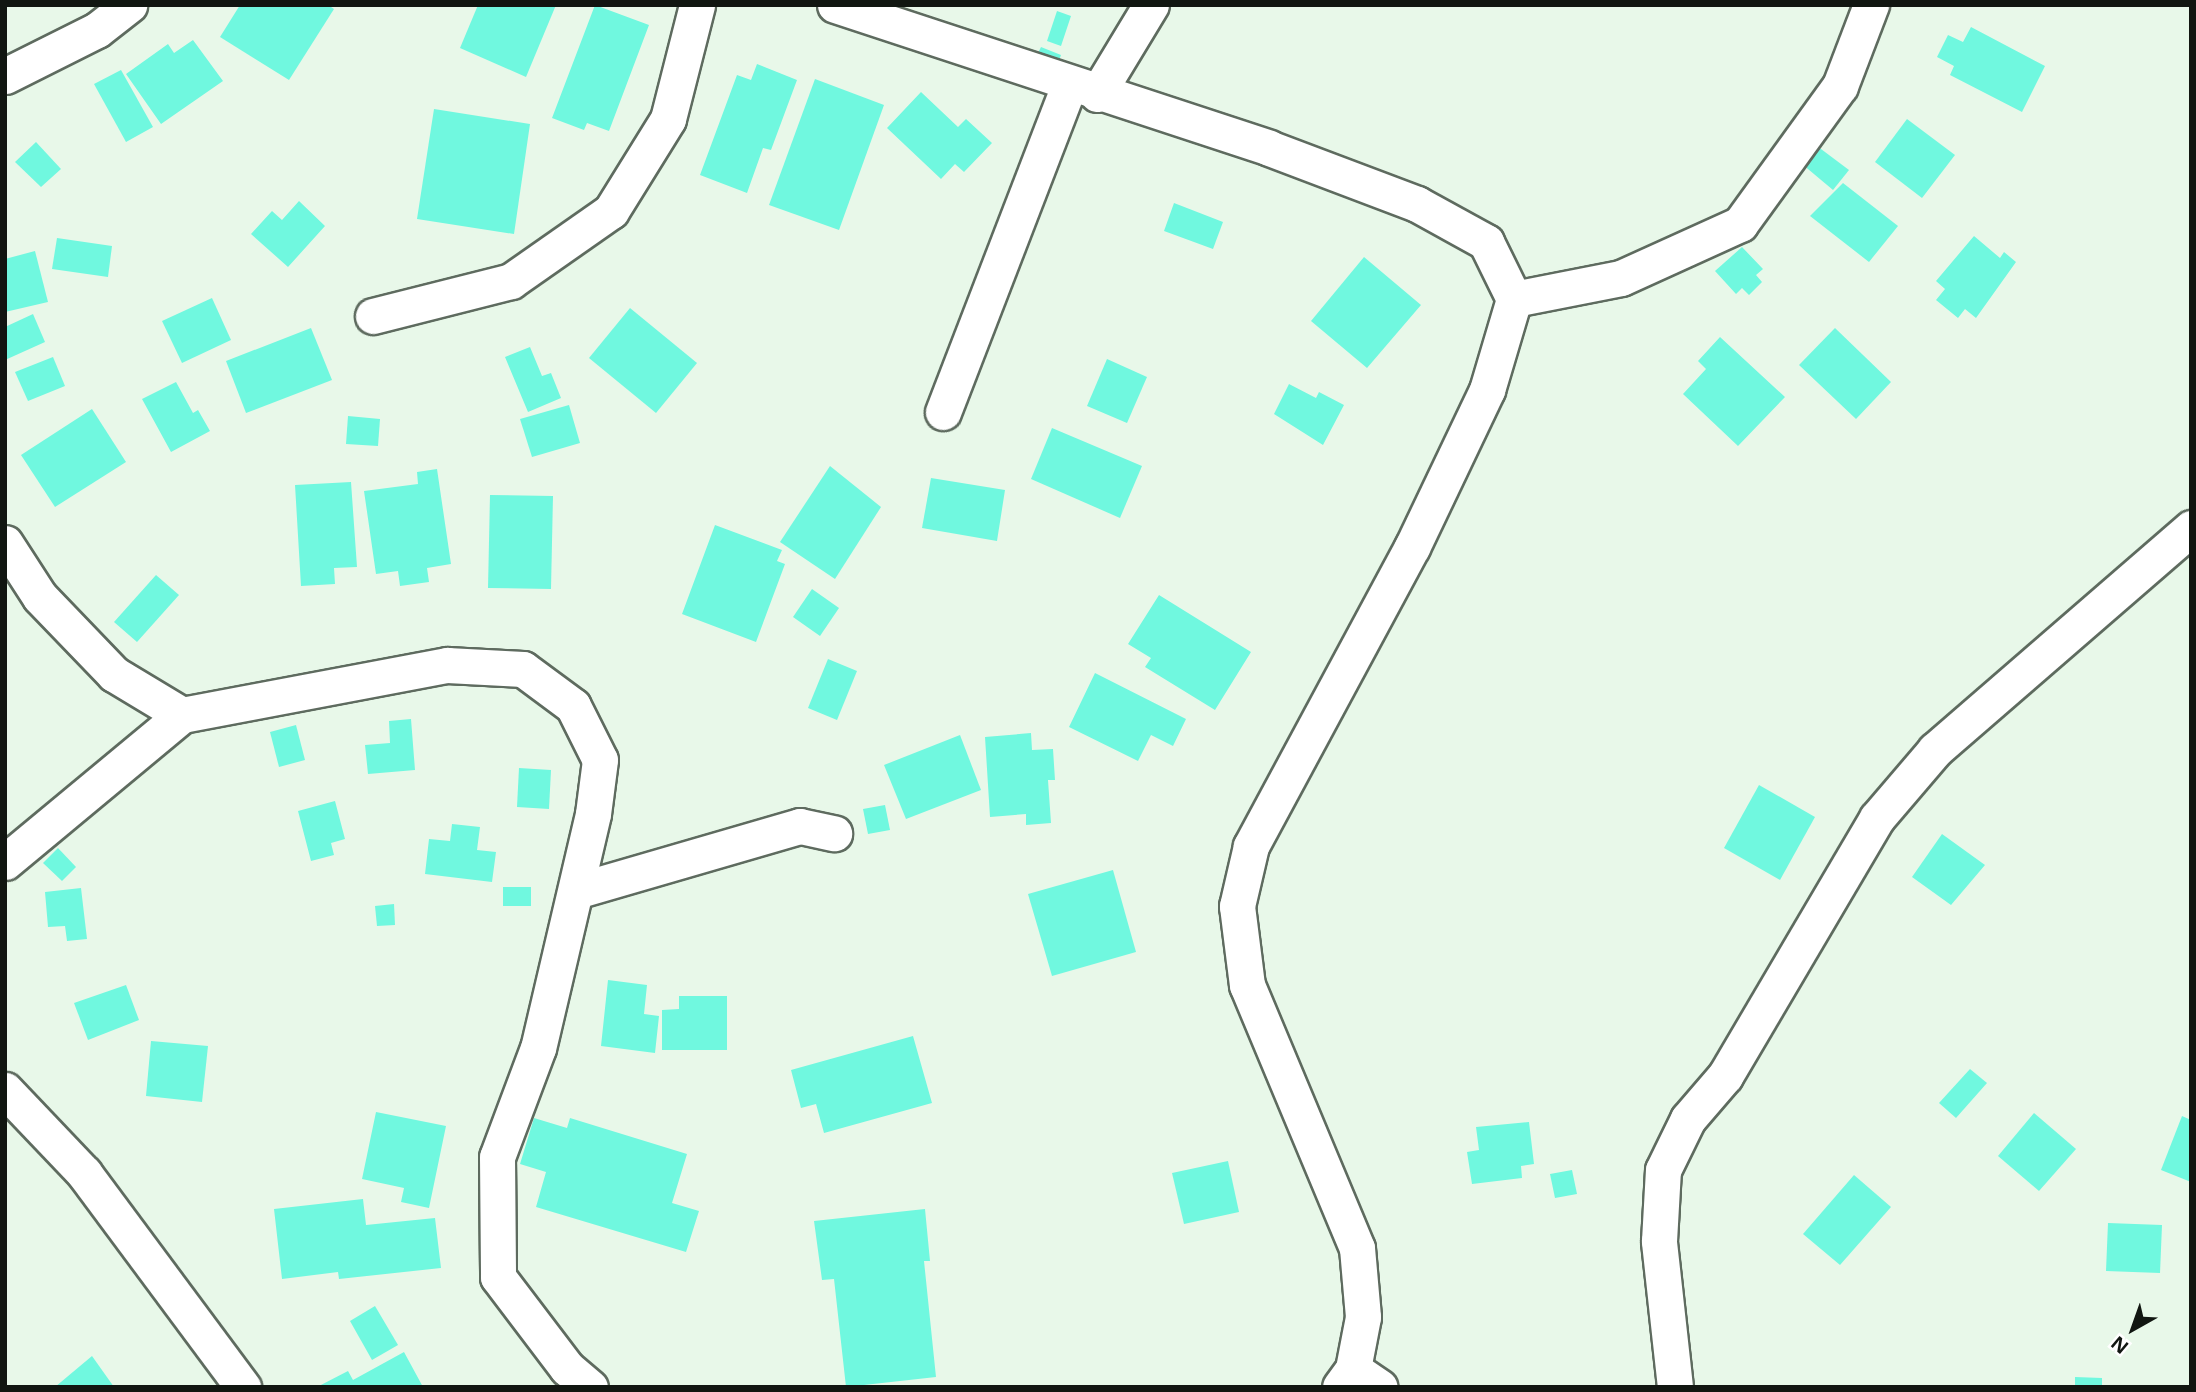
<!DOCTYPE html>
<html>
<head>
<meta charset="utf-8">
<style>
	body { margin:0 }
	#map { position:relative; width:2196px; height:1392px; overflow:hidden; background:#e8f8e9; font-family:"Noto Sans",sans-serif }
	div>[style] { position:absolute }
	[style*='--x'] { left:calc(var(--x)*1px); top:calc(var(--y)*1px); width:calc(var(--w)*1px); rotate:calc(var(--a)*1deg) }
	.building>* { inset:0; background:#70f8df }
	.roads { filter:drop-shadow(2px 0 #5e6b5f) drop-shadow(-2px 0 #5e6b5f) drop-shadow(0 2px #5e6b5f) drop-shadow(0 -2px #5e6b5f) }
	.minor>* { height:35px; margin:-17.5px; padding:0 17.5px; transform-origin:17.5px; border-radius:17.5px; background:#fff }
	span { translate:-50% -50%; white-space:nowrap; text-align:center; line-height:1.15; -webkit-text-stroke:5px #fff; paint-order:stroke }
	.frame { position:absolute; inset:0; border:7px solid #111611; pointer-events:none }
	.north { position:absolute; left:2098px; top:1294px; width:70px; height:70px; -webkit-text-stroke:5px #fff; paint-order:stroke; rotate:220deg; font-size:19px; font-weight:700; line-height:28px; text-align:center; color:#111611 }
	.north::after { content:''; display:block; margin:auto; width:24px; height:32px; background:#111611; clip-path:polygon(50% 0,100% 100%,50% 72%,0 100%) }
</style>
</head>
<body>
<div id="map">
	<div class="building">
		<div style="clip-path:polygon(240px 5px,328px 5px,334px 9px,289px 80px,220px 37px)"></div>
		<div style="clip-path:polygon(478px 5px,556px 5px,526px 77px,460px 48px)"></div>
		<div style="clip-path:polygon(595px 5px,649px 25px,609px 131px,587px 123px,584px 130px,552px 118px)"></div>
		<div style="clip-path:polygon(1057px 11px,1071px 16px,1061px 46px,1047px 41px)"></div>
		<div style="clip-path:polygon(1971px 27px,2045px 66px,2022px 112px,1950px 75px,1954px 66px,1937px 57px,1948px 35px,1963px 42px)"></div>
		<div style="clip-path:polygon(193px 40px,223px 81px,161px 124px,126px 74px,168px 44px,174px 53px)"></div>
		<div style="clip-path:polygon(1041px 47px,1061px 55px,1056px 69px,1028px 58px,1032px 50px,1038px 53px)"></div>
		<div style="clip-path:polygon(757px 64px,797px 80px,771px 150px,763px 148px,747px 193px,700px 175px,737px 75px,751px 80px)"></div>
		<div style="clip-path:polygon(121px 70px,153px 127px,126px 142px,94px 84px)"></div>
		<div style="clip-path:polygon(815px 79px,884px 105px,839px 230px,769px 205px)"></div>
		<div style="clip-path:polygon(921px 92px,958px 127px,966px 119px,992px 143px,964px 172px,955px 164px,941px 179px,887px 128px)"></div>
		<div style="clip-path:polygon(434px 109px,530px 124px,514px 234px,417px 219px)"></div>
		<div style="clip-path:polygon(1907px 119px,1955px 155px,1922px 198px,1875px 162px)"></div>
		<div style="clip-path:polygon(36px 142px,61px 169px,41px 187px,15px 162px)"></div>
		<div style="clip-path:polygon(1817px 146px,1849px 170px,1833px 190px,1802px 164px)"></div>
		<div style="clip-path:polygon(1843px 183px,1898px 226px,1869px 262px,1810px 216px)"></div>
		<div style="clip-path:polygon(299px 201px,325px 226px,288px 267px,251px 234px,272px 211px,282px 220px)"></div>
		<div style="clip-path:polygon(1174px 203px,1223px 222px,1213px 249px,1164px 231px)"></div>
		<div style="clip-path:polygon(1974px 236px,2000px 258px,2004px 252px,2016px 262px,1976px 318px,1965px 309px,1958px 318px,1936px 300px,1945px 289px,1936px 281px)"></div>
		<div style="clip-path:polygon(57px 238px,112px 246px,108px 277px,52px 269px)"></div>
		<div style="clip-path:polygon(1742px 247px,1763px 269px,1756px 275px,1762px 282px,1749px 295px,1742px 288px,1736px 294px,1715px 271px)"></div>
		<div style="clip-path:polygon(35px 251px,48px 302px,5px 312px,5px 259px)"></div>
		<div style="clip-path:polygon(1364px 257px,1421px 305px,1367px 368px,1311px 321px)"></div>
		<div style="clip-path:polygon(212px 298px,231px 340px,182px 363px,162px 321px)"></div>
		<div style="clip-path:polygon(630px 308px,697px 363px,656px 413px,589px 358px)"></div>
		<div style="clip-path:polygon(33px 314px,45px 342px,5px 360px,5px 327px)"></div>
		<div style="clip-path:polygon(311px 328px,332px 380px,246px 413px,226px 361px)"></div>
		<div style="clip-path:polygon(1835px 328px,1891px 382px,1856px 419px,1799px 365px)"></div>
		<div style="clip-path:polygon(1720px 337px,1785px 397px,1738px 446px,1683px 394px,1706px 369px,1698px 361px)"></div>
		<div style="clip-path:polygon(530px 347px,542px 376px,551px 373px,561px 398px,528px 412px,505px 357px)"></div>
		<div style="clip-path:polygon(53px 357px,65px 386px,28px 401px,15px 372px)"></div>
		<div style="clip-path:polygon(1107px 359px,1147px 377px,1127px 423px,1087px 406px)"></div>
		<div style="clip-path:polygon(176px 382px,193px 413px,198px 410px,210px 431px,171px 452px,142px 399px)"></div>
		<div style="clip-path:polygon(1289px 384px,1316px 398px,1319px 392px,1344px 405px,1323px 445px,1274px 414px)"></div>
		<div style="clip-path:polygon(569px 405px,580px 443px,532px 457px,520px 419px)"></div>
		<div style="clip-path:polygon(92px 409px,126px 462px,55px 507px,21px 455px)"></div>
		<div style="clip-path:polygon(348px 416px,380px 419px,378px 446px,346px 444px)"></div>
		<div style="clip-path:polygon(1052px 428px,1142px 466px,1120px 518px,1031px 479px)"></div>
		<div style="clip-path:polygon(830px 466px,881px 507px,835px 579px,780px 542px)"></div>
		<div style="clip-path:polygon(437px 469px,451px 564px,427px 568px,429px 582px,400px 586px,398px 571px,376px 574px,364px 491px,418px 484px,417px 472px)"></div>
		<div style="clip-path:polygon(931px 478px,1005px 490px,997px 541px,922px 528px)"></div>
		<div style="clip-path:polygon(351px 482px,357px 567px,334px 568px,335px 584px,301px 586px,295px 485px)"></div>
		<div style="clip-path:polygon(490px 495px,553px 496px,551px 589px,488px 588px)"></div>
		<div style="clip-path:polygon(715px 525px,782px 550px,777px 561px,785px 564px,756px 642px,682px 614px)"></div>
		<div style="clip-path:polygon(156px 575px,179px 595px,137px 642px,114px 622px)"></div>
		<div style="clip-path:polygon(812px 589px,839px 608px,820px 636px,793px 617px)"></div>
		<div style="clip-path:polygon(1159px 595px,1251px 652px,1215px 710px,1145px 667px,1151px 658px,1128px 644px)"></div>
		<div style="clip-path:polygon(828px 659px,857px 671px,837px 720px,808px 708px)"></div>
		<div style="clip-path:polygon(1095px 673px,1186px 719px,1173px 746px,1151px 735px,1138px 761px,1069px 727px)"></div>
		<div style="clip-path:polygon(411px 719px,415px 770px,368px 774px,365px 745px,390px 743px,389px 721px)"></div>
		<div style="clip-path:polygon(296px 725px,305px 760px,279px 767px,270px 732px)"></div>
		<div style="clip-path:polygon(1031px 733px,1032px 750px,1053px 749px,1055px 780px,1048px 780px,1051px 823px,1026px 825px,1026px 814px,990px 817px,985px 737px)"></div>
		<div style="clip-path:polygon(960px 735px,981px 790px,906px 819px,884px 765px)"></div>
		<div style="clip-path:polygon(519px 768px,551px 770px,549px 809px,517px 807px)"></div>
		<div style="clip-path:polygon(1759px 785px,1815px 817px,1780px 880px,1724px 848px)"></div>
		<div style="clip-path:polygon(335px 801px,345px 839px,331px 843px,334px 855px,311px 861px,298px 811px)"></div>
		<div style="clip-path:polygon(885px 805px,890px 830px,868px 834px,863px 809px)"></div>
		<div style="clip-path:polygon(452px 824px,480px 827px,477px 850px,496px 852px,492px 882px,425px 874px,429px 839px,450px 841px)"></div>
		<div style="clip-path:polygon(1942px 834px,1985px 865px,1951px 905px,1912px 877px)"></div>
		<div style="clip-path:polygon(58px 848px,76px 867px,62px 881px,43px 863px)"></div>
		<div style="clip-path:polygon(1113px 870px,1136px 952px,1052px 976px,1028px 894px)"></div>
		<div style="clip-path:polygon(503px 887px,531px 887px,531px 906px,503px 906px)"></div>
		<div style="clip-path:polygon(81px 888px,87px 939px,67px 941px,65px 926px,48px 927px,45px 892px)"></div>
		<div style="clip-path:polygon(394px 904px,395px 925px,377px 926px,375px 906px)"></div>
		<div style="clip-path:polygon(608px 980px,647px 985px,644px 1014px,659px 1016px,655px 1053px,601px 1046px)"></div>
		<div style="clip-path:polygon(126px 985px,139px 1020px,88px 1040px,74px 1003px)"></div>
		<div style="clip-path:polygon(679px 996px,727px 996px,727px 1050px,662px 1050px,662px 1010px,679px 1009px)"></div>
		<div style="clip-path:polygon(913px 1036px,932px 1103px,824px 1133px,816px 1104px,801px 1108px,791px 1070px)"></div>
		<div style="clip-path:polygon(151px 1041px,208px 1046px,202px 1102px,146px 1096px)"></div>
		<div style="clip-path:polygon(1970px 1069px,1987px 1083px,1956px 1118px,1939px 1103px)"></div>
		<div style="clip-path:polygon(376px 1112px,446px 1126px,429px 1208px,401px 1202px,404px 1188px,362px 1179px)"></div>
		<div style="clip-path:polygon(2034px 1113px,2076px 1149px,2039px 1191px,1998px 1156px)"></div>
		<div style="clip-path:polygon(2182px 1116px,2191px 1120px,2191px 1182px,2161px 1170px)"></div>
		<div style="clip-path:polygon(534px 1118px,567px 1128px,570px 1118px,687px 1154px,672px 1203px,699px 1211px,686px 1252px,536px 1207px,546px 1172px,520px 1164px)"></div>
		<div style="clip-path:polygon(1529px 1122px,1534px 1164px,1521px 1166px,1522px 1178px,1472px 1184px,1467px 1152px,1479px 1150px,1476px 1127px)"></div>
		<div style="clip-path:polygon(1228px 1161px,1239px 1212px,1184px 1224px,1172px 1173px)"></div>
		<div style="clip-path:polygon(1572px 1170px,1577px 1194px,1555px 1198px,1550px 1174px)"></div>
		<div style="clip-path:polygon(1854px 1175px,1891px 1207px,1840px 1265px,1803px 1234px)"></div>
		<div style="clip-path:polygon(363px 1199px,366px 1225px,435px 1218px,441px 1268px,339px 1279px,338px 1272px,282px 1279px,274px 1209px)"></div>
		<div style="clip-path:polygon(925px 1209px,930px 1261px,924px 1261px,936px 1377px,846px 1387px,834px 1279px,822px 1280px,814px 1221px)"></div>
		<div style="clip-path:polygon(2108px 1223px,2162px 1225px,2160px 1273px,2106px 1271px)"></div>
		<div style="clip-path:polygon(375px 1306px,398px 1345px,372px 1360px,350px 1321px)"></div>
		<div style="clip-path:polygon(404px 1352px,423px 1387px,317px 1387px,348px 1371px,353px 1380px)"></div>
		<div style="clip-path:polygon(92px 1356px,114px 1387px,55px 1387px)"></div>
		<div style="clip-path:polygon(2075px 1377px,2102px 1378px,2102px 1387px,2075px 1387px)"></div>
	</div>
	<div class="roads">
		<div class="minor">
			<div style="--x:835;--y:5;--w:457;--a:18.2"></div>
			<div style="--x:1269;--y:148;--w:158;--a:20.7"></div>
			<div style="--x:1417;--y:204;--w:79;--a:28.8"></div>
			<div style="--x:1486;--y:242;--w:64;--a:63.8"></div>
			<div style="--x:1514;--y:299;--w:95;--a:106.5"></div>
			<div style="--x:1487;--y:390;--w:174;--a:115.5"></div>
			<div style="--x:1412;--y:547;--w:340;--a:118.3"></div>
			<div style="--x:1251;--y:846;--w:62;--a:103.1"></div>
			<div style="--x:1237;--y:906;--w:80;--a:82.8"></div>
			<div style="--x:1247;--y:985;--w:285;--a:67.3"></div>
			<div style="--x:1357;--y:1248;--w:69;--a:85"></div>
			<div style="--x:1363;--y:1317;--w:53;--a:100.9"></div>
			<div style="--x:1353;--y:1369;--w:22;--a:126"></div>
			<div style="--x:5;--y:76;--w:103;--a:-26.6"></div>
			<div style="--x:97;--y:30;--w:41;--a:-38"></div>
			<div style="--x:1097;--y:94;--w:104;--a:-58.8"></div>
			<div style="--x:1514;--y:299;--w:109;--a:-11.1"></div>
			<div style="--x:1621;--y:278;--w:131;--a:-24.4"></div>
			<div style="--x:1740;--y:224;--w:170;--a:-54.1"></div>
			<div style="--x:1840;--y:86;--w:87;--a:-69.1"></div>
			<div style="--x:373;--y:316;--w:142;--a:-14.2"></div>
			<div style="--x:511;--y:281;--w:122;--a:-35"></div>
			<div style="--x:611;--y:211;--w:108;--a:-58.2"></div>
			<div style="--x:668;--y:119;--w:118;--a:-75.7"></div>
			<div style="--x:943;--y:412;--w:350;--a:-68.9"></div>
			<div style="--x:5;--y:543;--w:64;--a:57.1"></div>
			<div style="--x:40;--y:597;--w:107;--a:46.1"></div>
			<div style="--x:114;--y:674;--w:79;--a:31.1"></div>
			<div style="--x:182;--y:715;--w:270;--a:-10.7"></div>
			<div style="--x:447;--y:665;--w:76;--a:3"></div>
			<div style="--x:523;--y:669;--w:62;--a:36.5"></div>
			<div style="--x:573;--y:706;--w:60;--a:63.4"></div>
			<div style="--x:600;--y:760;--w:54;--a:97.4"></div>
			<div style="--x:593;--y:814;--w:240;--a:103.2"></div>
			<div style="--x:538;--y:1048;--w:116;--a:110.6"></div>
			<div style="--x:497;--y:1157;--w:120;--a:89.5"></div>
			<div style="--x:498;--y:1277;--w:114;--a:52.8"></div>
			<div style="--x:567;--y:1368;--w:30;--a:40"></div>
			<div style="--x:5;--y:862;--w:230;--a:-39.7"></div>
			<div style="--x:576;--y:891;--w:233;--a:-16.2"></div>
			<div style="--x:800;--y:826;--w:35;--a:12"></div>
			<div style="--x:5;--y:1090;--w:115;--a:46.4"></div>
			<div style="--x:84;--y:1173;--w:267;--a:53.4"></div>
			<div style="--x:1353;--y:1369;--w:32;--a:34"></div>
			<div style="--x:1675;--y:1387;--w:147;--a:-96.3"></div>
			<div style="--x:1659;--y:1241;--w:71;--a:-86.8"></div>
			<div style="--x:1663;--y:1170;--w:57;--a:-63.9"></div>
			<div style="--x:1688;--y:1119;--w:57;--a:-49.3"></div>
			<div style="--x:1725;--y:1076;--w:299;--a:-59.5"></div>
			<div style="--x:1877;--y:818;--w:89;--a:-49.5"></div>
			<div style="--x:1935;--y:750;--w:339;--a:-40.9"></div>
		</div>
	</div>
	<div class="frame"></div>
	<div class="north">N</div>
</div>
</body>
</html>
